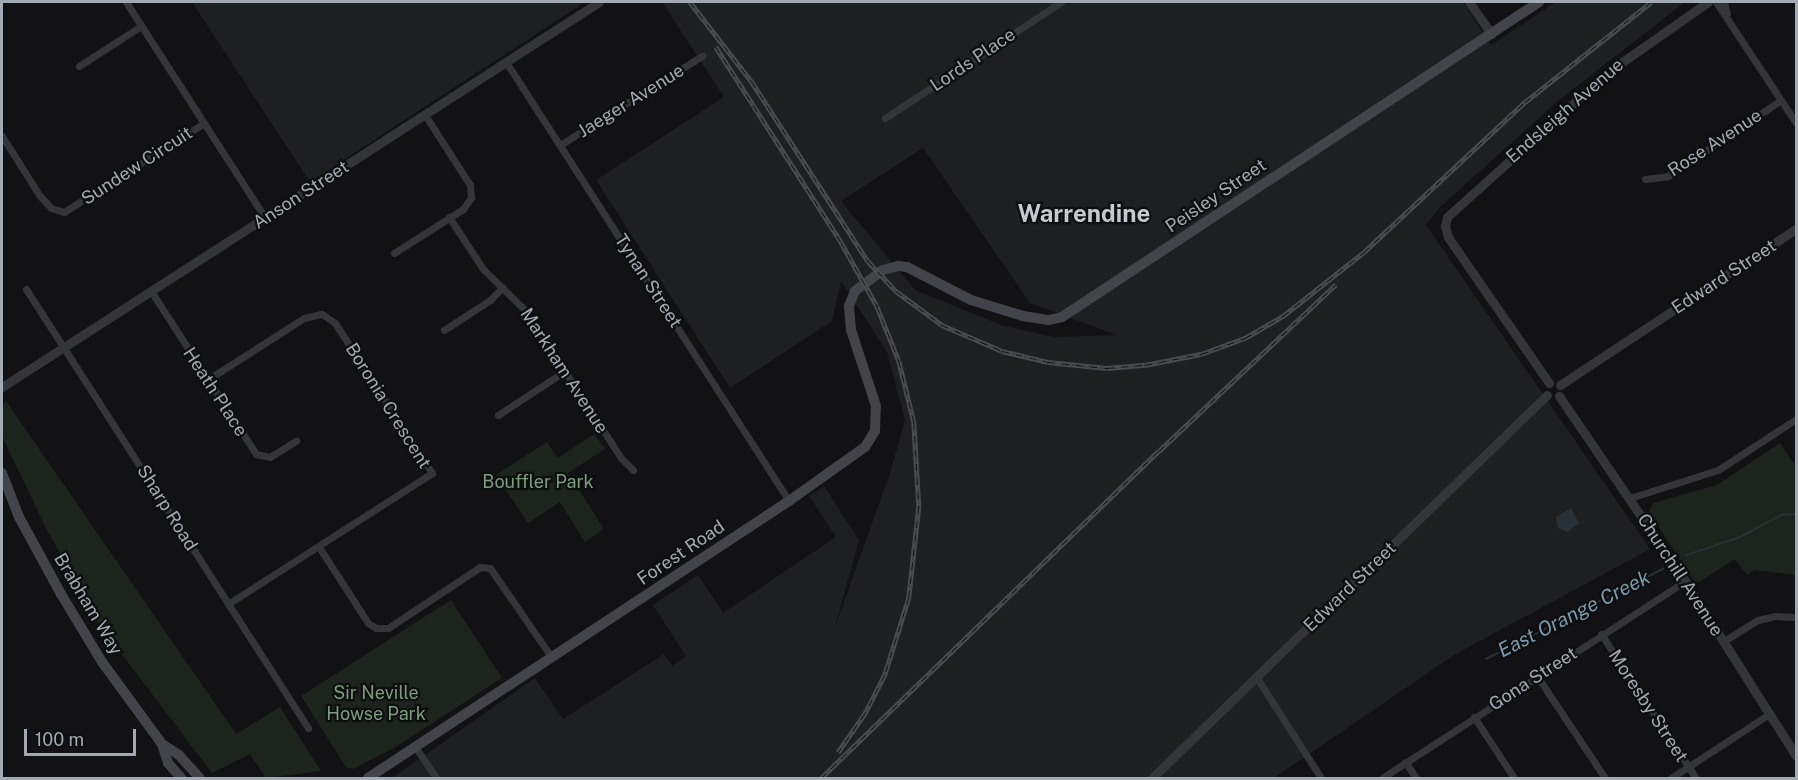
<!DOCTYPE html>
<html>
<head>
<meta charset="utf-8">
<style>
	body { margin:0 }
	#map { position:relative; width:1798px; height:780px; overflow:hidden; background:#121214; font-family:"Public Sans",sans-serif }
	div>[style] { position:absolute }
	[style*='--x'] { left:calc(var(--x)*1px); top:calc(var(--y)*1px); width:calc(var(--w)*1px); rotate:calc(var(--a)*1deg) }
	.built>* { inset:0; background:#1e1f21 }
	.green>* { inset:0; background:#1d241d }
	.water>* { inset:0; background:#293137 }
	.stream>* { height:2px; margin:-1px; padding:0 1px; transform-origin:1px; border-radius:1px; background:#293137 }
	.minor>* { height:7px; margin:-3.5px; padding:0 3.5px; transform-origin:3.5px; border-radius:3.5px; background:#343539 }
	.tertiary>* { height:9px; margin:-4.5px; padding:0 4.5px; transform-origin:4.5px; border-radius:4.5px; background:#343539 }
	.secondary>* { height:10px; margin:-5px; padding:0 5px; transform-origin:5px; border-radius:5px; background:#424449 }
	.rail>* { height:4.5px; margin-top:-2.25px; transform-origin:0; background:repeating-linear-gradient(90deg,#0d0e0f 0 7px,#494b50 0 14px); box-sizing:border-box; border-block:2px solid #494b50 }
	span { translate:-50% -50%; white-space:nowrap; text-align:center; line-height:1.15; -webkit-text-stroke:4.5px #0d0e0f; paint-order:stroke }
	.street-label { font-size:18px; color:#a4aab4 }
	.park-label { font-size:18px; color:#7c9e7d }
	.water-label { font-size:20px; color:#7c99ae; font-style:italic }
	.district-label { font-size:24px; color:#c5c9d0; font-weight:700 }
	.frame { position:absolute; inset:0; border:3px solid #a4aab4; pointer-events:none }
	.scale { position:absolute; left:24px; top:729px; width:112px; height:27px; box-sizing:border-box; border:3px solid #a4aab4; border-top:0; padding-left:8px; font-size:18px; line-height:21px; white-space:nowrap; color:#a4aab4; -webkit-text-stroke:4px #0d0e0f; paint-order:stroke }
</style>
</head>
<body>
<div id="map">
	<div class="built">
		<div style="clip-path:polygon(192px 2px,585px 2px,310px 182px)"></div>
		<div style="clip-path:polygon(evenodd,662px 2px,1463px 2px,1491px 45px,1556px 2px,1685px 2px,1559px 100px,1439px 208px,1426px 225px,1650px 549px,1454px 655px,1274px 778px,392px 778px,535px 678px,563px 719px,664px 654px,672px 666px,686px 656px,653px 605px,698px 575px,723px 613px,836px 537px,809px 496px,824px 486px,859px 540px,835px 627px,891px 470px,905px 420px,887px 352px,841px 281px,832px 321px,730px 388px,596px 180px,724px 97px,662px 2px,923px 148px,1030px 303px,1117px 335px,1054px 337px,1001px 325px,915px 290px,841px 201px,923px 148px)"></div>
	</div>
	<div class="green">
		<div style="clip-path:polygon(6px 401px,236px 734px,280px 707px,321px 771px,266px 778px,250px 754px,212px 773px,99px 624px,47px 530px,2px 436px,2px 407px)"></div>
		<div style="clip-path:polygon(594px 434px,605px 449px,568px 473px,604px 529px,585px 542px,560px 502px,528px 523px,496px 475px,547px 442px,558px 458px)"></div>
		<div style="clip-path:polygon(1780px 443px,1796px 467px,1796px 575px,1755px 570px,1747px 575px,1735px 559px,1696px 584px,1649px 512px,1653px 503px,1717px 485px)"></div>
		<div style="clip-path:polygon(451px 600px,502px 678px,394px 748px,353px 769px,346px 767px,301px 696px)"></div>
	</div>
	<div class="water">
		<div style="clip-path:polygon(1571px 508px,1579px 523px,1568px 532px,1558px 528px,1556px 517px)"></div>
	</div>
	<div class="stream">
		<div style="--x:1687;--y:555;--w:56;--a:-18.8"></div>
		<div style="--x:1740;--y:537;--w:47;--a:-28.2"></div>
		<div style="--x:1781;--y:515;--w:15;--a:-4"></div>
		<div style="--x:1486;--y:659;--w:199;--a:-27"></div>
	</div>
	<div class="minor">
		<div style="--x:126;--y:2;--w:257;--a:57.2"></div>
		<div style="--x:1716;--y:2;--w:145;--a:56.5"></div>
		<div style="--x:1724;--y:2;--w:12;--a:76"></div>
		<div style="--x:506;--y:62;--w:522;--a:57.19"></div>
		<div style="--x:79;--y:66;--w:74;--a:-32.8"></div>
		<div style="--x:885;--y:118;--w:211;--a:-33.4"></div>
		<div style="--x:2;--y:136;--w:71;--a:57.7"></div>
		<div style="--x:40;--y:196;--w:16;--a:47"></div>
		<div style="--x:51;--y:208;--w:14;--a:17"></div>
		<div style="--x:64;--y:212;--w:166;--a:-32.4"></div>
		<div style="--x:560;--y:145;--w:168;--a:-32.1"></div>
		<div style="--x:1645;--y:179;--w:23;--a:-7"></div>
		<div style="--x:1668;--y:176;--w:136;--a:-33.9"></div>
		<div style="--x:449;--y:217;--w:62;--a:56.8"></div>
		<div style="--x:483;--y:269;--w:59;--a:44.3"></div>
		<div style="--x:525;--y:310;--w:176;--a:57"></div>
		<div style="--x:621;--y:458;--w:17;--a:45"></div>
		<div style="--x:394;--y:253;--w:82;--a:-32.5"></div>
		<div style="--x:463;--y:209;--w:14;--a:-54"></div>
		<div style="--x:471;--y:198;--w:13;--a:-94"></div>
		<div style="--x:470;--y:185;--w:83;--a:-122.7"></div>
		<div style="--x:26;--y:289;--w:522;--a:57.28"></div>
		<div style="--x:151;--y:291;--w:194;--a:57.2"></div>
		<div style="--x:256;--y:454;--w:14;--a:12"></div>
		<div style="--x:270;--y:457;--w:31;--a:-32"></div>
		<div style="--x:444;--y:330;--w:55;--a:-33.1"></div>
		<div style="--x:490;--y:300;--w:18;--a:-45"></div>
		<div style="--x:207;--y:380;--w:115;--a:-32.6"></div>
		<div style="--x:304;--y:318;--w:18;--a:-13"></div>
		<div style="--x:322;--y:314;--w:16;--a:35"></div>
		<div style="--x:335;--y:323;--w:179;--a:57.1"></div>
		<div style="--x:432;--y:473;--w:242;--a:147.3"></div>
		<div style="--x:498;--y:415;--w:80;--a:-33.3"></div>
		<div style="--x:1630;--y:498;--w:92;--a:-17.7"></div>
		<div style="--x:1718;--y:470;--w:93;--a:-33.2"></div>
		<div style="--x:319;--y:547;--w:90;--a:57.2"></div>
		<div style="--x:368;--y:623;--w:9;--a:32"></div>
		<div style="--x:376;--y:628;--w:12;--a:0"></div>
		<div style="--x:388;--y:628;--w:110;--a:-33.5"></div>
		<div style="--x:480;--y:567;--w:10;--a:6"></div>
		<div style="--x:490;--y:568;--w:109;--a:55.4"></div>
		<div style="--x:1601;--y:634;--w:173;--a:56.6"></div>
		<div style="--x:1724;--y:641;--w:40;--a:-32"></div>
		<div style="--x:1758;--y:620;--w:17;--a:-13"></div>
		<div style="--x:1775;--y:616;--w:21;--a:3"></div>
		<div style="--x:1537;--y:676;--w:123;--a:56.3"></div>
		<div style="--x:1257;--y:678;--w:119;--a:57.4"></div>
		<div style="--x:1474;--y:717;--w:73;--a:56.7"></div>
		<div style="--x:416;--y:748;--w:36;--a:56"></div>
		<div style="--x:1405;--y:762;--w:19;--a:55"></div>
		<div style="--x:1382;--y:778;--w:361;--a:-33"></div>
		<div style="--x:1671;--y:778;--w:117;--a:-33.1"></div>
	</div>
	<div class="tertiary">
		<div style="--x:1469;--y:2;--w:39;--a:55"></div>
		<div style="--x:1549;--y:383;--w:178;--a:-124.7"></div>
		<div style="--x:1448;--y:237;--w:11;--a:-105"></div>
		<div style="--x:1445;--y:226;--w:9;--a:-77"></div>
		<div style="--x:1447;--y:217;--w:217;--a:-42"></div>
		<div style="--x:1608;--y:72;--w:122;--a:-35"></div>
		<div style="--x:1560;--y:385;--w:283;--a:-33.5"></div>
		<div style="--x:2;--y:387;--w:710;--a:-32.82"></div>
		<div style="--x:1559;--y:396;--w:224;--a:55.7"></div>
		<div style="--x:1685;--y:581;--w:207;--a:57.6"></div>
		<div style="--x:1152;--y:778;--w:550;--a:-44.12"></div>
	</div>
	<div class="secondary">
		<div style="--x:2;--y:473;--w:47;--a:68.9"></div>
		<div style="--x:19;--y:517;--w:88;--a:61.4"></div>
		<div style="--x:61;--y:594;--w:79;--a:58.9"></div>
		<div style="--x:102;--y:662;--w:102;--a:53.8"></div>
		<div style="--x:162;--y:744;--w:20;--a:33"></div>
		<div style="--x:179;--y:755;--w:31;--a:48"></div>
		<div style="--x:162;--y:744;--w:20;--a:72"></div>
		<div style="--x:168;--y:763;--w:20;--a:49"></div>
		<div style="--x:368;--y:778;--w:504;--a:-33.34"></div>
		<div style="--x:789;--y:501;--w:93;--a:-35.4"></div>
		<div style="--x:865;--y:447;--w:19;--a:-58"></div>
		<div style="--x:875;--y:431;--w:25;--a:-88"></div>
		<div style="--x:876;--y:406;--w:80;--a:-108.2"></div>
		<div style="--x:851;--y:330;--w:24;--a:-95"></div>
		<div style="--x:849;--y:306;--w:16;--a:-68"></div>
		<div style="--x:855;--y:291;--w:35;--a:-37"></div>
		<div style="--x:883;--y:270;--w:16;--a:-15"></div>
		<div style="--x:898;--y:266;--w:9;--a:6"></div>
		<div style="--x:907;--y:267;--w:72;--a:27.3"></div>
		<div style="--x:971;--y:300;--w:54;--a:17.1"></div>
		<div style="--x:1023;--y:316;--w:26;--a:9"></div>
		<div style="--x:1049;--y:320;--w:13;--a:-13"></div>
		<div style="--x:1062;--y:317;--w:572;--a:-33.44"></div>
	</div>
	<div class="rail">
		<div style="--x:690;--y:2;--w:101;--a:52.2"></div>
		<div style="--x:752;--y:82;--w:213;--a:57.1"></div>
		<div style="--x:868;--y:261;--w:41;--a:47"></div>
		<div style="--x:896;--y:291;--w:57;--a:36.5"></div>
		<div style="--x:942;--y:325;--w:65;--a:23.4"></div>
		<div style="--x:1002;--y:351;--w:47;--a:13.4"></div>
		<div style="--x:1048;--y:362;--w:59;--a:5.8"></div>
		<div style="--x:1107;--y:368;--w:38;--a:-5"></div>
		<div style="--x:1145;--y:365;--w:57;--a:-11.1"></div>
		<div style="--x:1201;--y:354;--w:47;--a:-20"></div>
		<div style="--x:1245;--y:338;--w:44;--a:-30.1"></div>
		<div style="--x:1283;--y:316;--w:103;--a:-38.3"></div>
		<div style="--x:1364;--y:252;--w:220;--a:-43"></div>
		<div style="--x:1525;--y:102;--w:161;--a:-38.4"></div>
		<div style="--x:716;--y:47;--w:232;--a:57.3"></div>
		<div style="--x:841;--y:242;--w:73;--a:60.6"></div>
		<div style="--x:877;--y:306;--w:59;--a:68.2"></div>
		<div style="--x:899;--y:361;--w:63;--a:76.2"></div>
		<div style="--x:914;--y:422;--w:85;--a:86.6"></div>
		<div style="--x:919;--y:507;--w:92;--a:96.3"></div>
		<div style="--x:909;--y:598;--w:81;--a:107.3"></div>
		<div style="--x:885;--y:675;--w:44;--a:117.1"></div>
		<div style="--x:865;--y:714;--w:47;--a:124.7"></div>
		<div style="--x:821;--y:778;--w:470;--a:-44.1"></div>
		<div style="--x:1159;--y:451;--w:243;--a:-43.3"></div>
	</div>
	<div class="street-label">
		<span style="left:973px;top:60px;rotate:-34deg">Lords Place</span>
		<span style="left:631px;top:101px;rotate:-32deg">Jaeger Avenue</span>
		<span style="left:1565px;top:111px;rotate:-41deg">Endsleigh Avenue</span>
		<span style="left:1715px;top:143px;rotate:-33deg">Rose Avenue</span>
		<span style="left:137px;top:166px;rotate:-33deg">Sundew Circuit</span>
		<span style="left:301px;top:195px;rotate:-33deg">Anson Street</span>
		<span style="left:1216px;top:196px;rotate:-34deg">Peisley Street</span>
		<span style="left:1724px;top:277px;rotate:-33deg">Edward Street</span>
		<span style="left:648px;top:281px;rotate:57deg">Tynan Street</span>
		<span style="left:564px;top:371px;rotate:57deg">Markham Avenue</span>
		<span style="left:215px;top:392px;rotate:57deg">Heath Place</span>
		<span style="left:388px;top:406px;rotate:58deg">Boronia Crescent</span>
		<span style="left:167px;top:508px;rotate:58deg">Sharp Road</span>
		<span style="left:681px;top:553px;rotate:-34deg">Forest Road</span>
		<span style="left:1680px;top:575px;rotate:57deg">Churchill Avenue</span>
		<span style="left:1350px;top:587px;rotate:-44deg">Edward Street</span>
		<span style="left:88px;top:604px;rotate:59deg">Brabham Way</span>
		<span style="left:1533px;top:679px;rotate:-33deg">Gona Street</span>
		<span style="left:1648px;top:706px;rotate:57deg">Moresby Street</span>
	</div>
	<div class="park-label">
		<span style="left:538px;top:482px">Bouffler Park</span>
		<span style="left:376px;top:704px">Sir Neville<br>Howse Park</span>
	</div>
	<div class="water-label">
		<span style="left:1574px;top:614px;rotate:-27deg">East Orange Creek</span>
	</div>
	<div class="district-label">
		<span style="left:1084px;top:214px">Warrendine</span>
	</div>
	<div class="frame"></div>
	<div class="scale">100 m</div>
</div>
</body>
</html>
